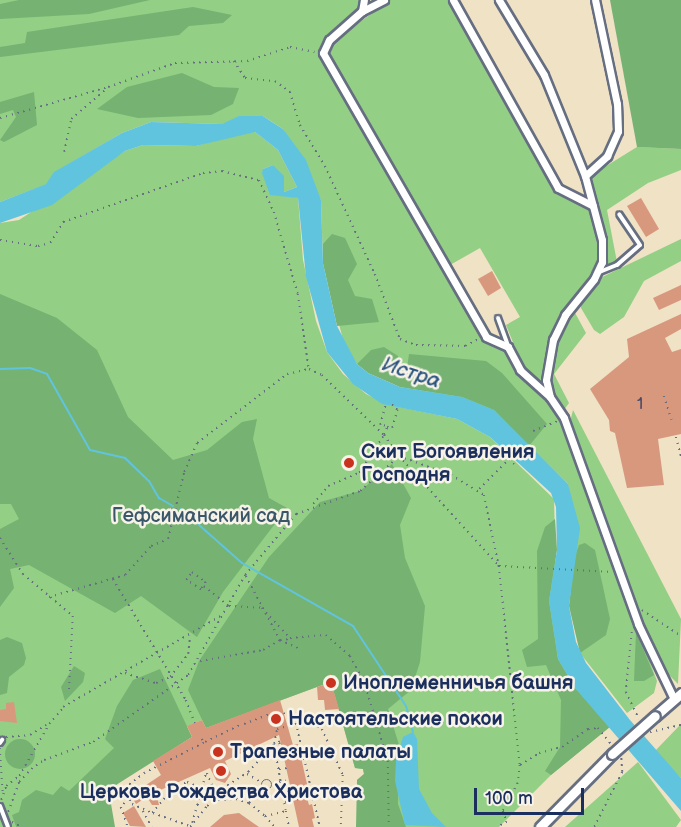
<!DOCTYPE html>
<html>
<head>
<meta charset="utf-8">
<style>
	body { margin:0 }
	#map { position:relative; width:681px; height:827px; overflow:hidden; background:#f0e2c5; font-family:"Balsamiq Sans",sans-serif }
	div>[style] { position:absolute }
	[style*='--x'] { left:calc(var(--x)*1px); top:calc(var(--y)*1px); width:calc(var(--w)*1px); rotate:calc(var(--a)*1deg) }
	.green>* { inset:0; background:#93cf84 }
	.forest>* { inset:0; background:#76b272 }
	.round { border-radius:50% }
	.water>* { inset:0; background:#61c4df }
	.stream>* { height:2px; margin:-1px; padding:0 1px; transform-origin:1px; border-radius:1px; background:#61c4df }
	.building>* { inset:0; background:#d8987d }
	.path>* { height:1.5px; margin-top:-0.75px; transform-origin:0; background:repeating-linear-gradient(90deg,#666e82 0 1.5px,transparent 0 6px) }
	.path>.ring { margin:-0.75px; padding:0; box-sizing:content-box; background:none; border:1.5px solid #666e82; border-radius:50% }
	.roads { filter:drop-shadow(2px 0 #666e82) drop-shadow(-2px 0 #666e82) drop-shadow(0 2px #666e82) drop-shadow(0 -2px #666e82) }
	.lane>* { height:4px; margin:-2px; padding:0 2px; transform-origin:2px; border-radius:2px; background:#fff }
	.street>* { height:7px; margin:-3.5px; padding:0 3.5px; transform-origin:3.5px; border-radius:3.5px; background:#fff }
	.secondary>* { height:9px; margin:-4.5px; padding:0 4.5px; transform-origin:4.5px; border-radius:4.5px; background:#fff }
	.bridges { filter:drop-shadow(2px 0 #666e82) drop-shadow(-2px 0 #666e82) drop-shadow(0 2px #666e82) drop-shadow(0 -2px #666e82) }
	.secondary-bridge>* { height:9px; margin:-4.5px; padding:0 4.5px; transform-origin:4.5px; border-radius:4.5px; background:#fff }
	.dots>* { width:16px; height:16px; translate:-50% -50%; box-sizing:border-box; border:3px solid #f7f3e8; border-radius:50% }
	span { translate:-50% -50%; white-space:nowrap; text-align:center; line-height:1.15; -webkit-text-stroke:5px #f7f3e8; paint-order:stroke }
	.number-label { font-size:16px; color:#4a4966 }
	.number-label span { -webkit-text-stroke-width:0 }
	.poi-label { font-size:20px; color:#1b2f5e; font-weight:700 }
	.left { translate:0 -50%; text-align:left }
	.park-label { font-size:20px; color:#395768 }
	.water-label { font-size:21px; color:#2c547e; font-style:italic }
	.scale { position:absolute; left:474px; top:788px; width:110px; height:27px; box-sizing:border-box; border:3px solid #1b2f5e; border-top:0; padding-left:8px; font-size:18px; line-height:21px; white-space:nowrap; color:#1b2f5e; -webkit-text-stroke:4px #f7f3e8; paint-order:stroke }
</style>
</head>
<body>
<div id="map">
	<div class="green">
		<div style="clip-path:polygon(0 0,362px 0,361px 8px,323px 43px,320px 52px,324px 63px,483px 339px,508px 351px,519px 373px,555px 410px,657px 681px,654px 693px,627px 713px,580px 653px,568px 484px,529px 446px,445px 395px,400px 387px,357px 364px,345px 347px,323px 263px,321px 200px,283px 129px,263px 116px,222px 124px,151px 122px,122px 133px,57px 171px,47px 184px,0 202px)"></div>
		<div style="clip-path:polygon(390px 0,449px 0,555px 189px,590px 207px,600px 258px,551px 339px,545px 365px,546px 392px,524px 369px,506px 325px,520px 317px,480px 248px,450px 265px,491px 334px,473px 310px,405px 184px,328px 54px,330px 44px)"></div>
		<div style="clip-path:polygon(246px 132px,255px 132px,278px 150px,297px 187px,284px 192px,273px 165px,263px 169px,285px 194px,298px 198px,303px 260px,316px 321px,327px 352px,343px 374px,366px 394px,389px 405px,457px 419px,490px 437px,554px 499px,558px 659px,611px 726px,551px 775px,499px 827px,365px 827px,357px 780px,364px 774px,363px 769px,355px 768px,333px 689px,338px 680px,330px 674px,325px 684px,206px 728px,202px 720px,188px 726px,116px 785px,13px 815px,16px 827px,0 827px,0 223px,19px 220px,125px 151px,143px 145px,196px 146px)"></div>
		<div style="clip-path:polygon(637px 147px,681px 149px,681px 170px,648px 183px,607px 210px,617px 262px,602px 269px,607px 252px,590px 176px)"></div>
		<div style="clip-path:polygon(681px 239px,681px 261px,644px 281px,624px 317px,600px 334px,594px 330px,581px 308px,581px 301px,598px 279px)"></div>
		<div style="clip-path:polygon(574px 311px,586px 333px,554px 374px,569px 403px,564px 410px,551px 386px,552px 362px,557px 342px)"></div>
		<div style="clip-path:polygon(573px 410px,681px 619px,678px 684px,659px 665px,642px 623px,569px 426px)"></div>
		<div style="clip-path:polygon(681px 724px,681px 778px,655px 751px)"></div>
		<div style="clip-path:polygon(638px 762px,681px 820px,676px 827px,565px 827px)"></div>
	</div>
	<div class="forest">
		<div style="clip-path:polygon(19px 0,150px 0,89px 14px,0 19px,0 4px)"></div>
		<div style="clip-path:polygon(610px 0,681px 0,681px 149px,637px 147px)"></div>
		<div style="clip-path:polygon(193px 7px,232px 15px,223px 23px,189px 26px,179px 35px,0 57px,0 47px,25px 43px,27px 32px)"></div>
		<div style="clip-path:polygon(182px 73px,214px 87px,239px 88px,233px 104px,211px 115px,138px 118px,97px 109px,127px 87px)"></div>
		<div style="clip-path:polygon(34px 92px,37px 125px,4px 142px,0 140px,16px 117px,13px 110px,0 114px,0 102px)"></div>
		<div style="clip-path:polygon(332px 234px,345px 238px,357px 264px,348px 280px,355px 296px,372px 299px,379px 322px,337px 326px,323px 263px,323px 244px)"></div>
		<div style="clip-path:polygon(0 294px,57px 318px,97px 350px,128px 417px,173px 460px,207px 450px,242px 422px,257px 419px,253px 439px,269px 498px,287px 508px,223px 592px,197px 637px,141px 596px,115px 613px,29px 565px,10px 569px,14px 588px,0 607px,0 529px,19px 519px,11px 504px,0 504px)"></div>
		<div style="clip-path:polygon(384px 347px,398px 356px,399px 371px,407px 368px,409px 354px,486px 361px,502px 373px,547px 424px,529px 446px,494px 410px,462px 397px,400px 387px,368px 373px,357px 364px,371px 350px)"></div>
		<div style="clip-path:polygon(392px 464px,411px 498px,400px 525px,405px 558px,425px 606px,420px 662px,411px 690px,388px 709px,399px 745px,398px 804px,406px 827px,356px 827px,357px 780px,364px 774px,363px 769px,355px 768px,333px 689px,338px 680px,335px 675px,326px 677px,325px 684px,206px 728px,188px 690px,199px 661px,269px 557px,320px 502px,360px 491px)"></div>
		<div style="clip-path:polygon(555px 519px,557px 550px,549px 601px,558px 659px,575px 688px,611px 726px,551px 775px,545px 771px,560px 747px,561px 700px,546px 665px,527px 667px,522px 650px,538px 639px,537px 551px,545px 527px)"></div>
		<div style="clip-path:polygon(585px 543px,595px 550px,610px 619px,606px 635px,580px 653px,569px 606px,574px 559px,579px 545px)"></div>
		<div style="clip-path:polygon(636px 632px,654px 675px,644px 681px,634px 681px)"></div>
		<div style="clip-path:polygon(7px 637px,22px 643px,26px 658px,24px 665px,9px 677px,7px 693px,0 695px,0 640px)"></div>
		<div style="clip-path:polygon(74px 666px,85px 673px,83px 682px,65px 701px,61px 687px)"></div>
		<div style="clip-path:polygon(160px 669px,192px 737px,116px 785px,105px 786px,102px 791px,110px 798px,115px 827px,16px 827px,12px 815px,19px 812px,22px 800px,36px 790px,53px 795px,61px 786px,69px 791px,114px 748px,105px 739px,117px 706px,133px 680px)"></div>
		<div class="round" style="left:5px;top:739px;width:30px;height:30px"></div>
	</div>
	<div class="water">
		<div style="clip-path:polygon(239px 116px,263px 116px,272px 122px,283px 129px,306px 160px,321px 200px,323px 263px,337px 326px,357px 364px,368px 373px,400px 387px,462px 397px,494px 410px,568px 484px,580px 528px,569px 606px,576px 642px,586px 663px,630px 720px,681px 778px,681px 811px,575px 688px,558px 659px,549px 601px,557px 550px,556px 507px,551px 493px,490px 437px,457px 419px,382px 404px,353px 384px,327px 352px,306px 277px,298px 198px,270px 195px,262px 173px,263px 169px,273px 165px,284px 176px,284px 192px,297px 187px,278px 150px,255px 132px,196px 146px,143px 145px,125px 151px,52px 205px,0 223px,0 202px,46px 184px,54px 172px,122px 133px,151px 122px,222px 124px)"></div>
		<div style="clip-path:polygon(413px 732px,417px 739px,419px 789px,432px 813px,446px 827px,405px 825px,395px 781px,396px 760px,403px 737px)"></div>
	</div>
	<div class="stream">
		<div style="--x:0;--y:369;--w:30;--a:-2"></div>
		<div style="--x:30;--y:368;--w:18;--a:19"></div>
		<div style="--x:47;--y:374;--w:87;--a:60.5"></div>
		<div style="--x:90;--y:450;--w:36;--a:13"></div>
		<div style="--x:125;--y:458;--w:33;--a:44"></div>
		<div style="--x:149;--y:481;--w:20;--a:60"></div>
		<div style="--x:159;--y:498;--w:16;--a:30"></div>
		<div style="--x:181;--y:509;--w:81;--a:41.5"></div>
		<div style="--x:242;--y:563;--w:128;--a:29.6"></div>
		<div style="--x:353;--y:626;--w:96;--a:56.5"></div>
		<div style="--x:406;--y:706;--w:27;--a:75"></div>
	</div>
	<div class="building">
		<div style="clip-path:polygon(641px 198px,659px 229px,646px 237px,627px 206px)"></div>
		<div style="clip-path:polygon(492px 271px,501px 288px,488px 296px,478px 279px)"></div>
		<div style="clip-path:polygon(681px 285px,681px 300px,659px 310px,653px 298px)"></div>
		<div style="clip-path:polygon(681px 314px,681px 329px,665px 338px,672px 352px,681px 349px,681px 434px,658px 439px,664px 485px,627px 488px,615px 433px,610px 431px,609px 420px,590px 389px,629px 357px,627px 339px)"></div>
		<div style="clip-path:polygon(330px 674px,338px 680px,333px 689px,339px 709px,325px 710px,324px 700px,318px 700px,317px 687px,323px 685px)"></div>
		<div style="clip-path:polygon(280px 700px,293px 745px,298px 744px,309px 793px,306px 794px,309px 805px,312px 804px,315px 818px,312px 819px,314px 827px,299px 827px,279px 735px,225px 761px,231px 774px,225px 783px,216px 780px,210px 768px,156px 792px,159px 805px,152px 805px,147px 797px,136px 804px,131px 795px,161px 775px,153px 761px,192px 737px,187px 726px,202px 720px,206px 728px)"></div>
		<div style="clip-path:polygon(14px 702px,17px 723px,0 721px,0 710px,6px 709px,6px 703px)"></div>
		<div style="clip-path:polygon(134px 806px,146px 827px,130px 826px,123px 813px)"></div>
		<div style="clip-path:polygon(239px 813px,259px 827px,210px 827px,224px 815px)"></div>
	</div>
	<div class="path">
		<div style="--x:234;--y:61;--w:20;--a:57"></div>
		<div style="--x:245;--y:78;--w:30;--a:6"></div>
		<div style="--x:275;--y:81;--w:19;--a:36"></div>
		<div style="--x:290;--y:92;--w:34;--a:73"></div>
		<div style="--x:300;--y:125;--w:48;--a:58.6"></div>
		<div style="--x:325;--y:166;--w:119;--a:65.2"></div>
		<div style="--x:375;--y:274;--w:70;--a:69"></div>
		<div style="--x:400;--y:339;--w:17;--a:21"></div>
		<div style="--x:416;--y:345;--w:49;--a:1.2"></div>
		<div style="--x:465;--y:346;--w:16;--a:-27"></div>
		<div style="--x:0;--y:118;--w:112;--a:-16"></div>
		<div style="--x:108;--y:87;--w:71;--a:-19.7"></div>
		<div style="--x:175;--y:63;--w:72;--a:-1.6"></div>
		<div style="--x:247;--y:61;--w:45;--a:-18"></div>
		<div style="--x:290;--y:47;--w:25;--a:11"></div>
		<div style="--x:64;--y:152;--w:34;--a:-78"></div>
		<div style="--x:71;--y:119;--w:45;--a:-40.5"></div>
		<div style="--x:0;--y:240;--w:38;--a:9"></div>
		<div style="--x:38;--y:246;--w:12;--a:-14"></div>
		<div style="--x:50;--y:243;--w:25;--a:-58"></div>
		<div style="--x:63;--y:222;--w:148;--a:-19.3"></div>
		<div style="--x:203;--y:173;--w:19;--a:-6"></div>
		<div style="--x:222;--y:171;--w:38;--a:14"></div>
		<div style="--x:259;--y:180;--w:35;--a:65"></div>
		<div style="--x:274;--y:212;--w:85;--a:73.7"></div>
		<div style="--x:298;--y:294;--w:76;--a:81.7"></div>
		<div style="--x:664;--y:396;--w:25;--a:72"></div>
		<div style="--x:385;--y:426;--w:5;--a:-169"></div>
		<div style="--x:380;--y:425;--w:23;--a:-75"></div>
		<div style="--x:533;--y:431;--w:27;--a:-22"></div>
		<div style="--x:676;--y:437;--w:20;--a:75"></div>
		<div style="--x:505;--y:455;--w:13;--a:45"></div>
		<div style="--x:479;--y:489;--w:42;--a:-45"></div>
		<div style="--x:313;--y:504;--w:23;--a:-50"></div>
		<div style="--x:328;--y:486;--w:34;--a:-23"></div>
		<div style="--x:359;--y:473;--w:45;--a:-56.7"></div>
		<div style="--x:384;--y:435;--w:26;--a:54"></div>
		<div style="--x:399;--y:456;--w:55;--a:20.1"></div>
		<div style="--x:451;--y:475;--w:39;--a:31"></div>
		<div style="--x:484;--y:495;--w:73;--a:78.1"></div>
		<div style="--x:499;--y:566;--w:200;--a:84"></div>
		<div style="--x:520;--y:765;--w:18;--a:96"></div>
		<div style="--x:518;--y:783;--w:32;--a:118"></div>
		<div style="--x:503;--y:811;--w:12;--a:70"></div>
		<div style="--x:507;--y:822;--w:10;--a:151"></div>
		<div style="--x:0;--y:538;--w:43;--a:57.4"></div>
		<div style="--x:23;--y:574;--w:65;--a:40"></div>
		<div style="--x:73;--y:616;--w:78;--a:92.9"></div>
		<div style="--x:192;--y:572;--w:17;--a:36"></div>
		<div style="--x:206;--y:582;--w:9;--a:122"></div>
		<div style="--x:201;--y:590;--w:18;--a:-146"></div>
		<div style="--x:186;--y:580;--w:10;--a:-53"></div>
		<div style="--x:246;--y:576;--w:72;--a:62"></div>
		<div style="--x:280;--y:640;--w:9;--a:-6"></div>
		<div style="--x:113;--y:579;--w:141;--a:58.9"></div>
		<div style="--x:186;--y:700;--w:25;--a:69"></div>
		<div style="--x:204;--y:586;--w:32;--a:39"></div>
		<div style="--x:229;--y:606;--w:33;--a:3"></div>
		<div style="--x:262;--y:608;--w:41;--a:47"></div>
		<div style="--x:290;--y:638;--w:36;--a:-5"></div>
		<div style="--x:326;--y:635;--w:32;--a:41"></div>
		<div style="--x:350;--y:656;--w:29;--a:61"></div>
		<div style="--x:364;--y:681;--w:84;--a:73.3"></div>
		<div style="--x:388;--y:761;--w:66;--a:89.1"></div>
		<div style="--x:49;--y:597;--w:79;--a:-16.1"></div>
		<div style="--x:125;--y:575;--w:39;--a:-48"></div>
		<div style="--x:151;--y:546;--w:18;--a:-22"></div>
		<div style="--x:168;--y:539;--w:69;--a:-76.6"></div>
		<div style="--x:184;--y:472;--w:32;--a:-66"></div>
		<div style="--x:197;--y:443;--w:113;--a:-37.5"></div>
		<div style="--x:287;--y:374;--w:23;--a:-13"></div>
		<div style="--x:309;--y:369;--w:14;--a:25"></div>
		<div style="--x:322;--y:375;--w:86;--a:44.1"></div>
		<div style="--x:384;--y:435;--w:9;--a:-69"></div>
		<div style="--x:387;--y:427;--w:5;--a:11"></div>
		<div style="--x:392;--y:428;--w:19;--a:-74"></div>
		<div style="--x:397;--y:410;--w:8;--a:-135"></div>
		<div style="--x:642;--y:610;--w:47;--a:33.7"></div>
		<div style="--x:632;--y:632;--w:60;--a:95.7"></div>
		<div style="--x:626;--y:692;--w:30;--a:64"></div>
		<div style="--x:200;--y:661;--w:64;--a:-9.9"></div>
		<div style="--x:263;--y:650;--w:20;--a:-30"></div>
		<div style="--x:280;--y:640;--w:20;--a:24"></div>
		<div style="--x:125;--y:673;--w:33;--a:18"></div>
		<div style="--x:156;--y:683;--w:15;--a:-23"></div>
		<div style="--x:170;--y:677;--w:29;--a:-52"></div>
		<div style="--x:188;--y:654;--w:18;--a:-84"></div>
		<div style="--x:63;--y:707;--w:186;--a:-30"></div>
		<div style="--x:284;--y:713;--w:16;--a:40"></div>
		<div style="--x:296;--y:723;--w:107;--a:77"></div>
		<div style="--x:244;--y:724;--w:30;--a:-21"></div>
		<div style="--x:650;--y:732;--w:32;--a:-13"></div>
		<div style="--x:6;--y:737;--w:24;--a:-5"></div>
		<div style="--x:30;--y:735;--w:19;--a:-32"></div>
		<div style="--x:202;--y:739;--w:4;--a:63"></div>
		<div style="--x:204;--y:743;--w:66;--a:153"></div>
		<div style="--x:145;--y:773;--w:26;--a:143"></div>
		<div style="--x:124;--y:789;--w:17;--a:62"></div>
		<div style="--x:132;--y:804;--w:22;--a:24"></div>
		<div style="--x:152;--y:813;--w:33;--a:-50"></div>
		<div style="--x:173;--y:788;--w:15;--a:-23"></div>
		<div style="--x:187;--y:782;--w:29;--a:22"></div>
		<div style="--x:205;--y:742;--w:39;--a:-26"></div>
		<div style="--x:280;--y:742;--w:6;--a:162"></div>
		<div style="--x:274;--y:744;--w:67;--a:79.7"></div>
		<div style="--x:0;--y:748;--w:46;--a:86.3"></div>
		<div style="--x:277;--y:757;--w:6;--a:-9"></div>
		<div style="--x:283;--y:756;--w:14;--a:-107"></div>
		<div style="--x:520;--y:765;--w:22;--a:-32"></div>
		<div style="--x:539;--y:753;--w:24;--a:-15"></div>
		<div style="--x:562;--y:747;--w:32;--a:-35"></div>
		<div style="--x:588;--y:729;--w:10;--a:-6"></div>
		<div style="--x:598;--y:728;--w:21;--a:51"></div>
		<div style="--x:279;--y:769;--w:8;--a:-7"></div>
		<div style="--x:207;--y:773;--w:28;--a:67"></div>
		<div style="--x:247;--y:774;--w:16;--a:30"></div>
		<div class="ring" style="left:261.5px;top:779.5px;width:9.5px;height:9.5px"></div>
		<div style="--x:273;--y:783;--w:17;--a:-10"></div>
		<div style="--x:117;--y:794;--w:13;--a:23"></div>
		<div style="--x:129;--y:799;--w:11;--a:135"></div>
		<div style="--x:121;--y:807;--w:21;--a:71"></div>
		<div style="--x:285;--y:796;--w:8;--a:-14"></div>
		<div style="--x:1;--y:800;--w:15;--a:-70"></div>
		<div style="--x:6;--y:786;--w:16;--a:-38"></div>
		<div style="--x:19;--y:776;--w:60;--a:-60"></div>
		<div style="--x:49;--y:724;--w:21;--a:-49"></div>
		<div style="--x:285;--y:802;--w:28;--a:-13"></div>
		<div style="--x:249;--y:803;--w:19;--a:-47"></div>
		<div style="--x:197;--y:805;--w:61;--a:-32.9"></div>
		<div style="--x:248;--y:772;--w:38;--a:-47"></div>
		<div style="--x:274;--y:744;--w:15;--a:-79"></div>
		<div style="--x:277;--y:729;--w:32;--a:-16"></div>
		<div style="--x:308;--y:720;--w:17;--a:33"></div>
		<div style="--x:322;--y:729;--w:51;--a:65.5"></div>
		<div style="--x:343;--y:775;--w:52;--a:92.2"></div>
		<div style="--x:143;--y:811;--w:18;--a:61"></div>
		<div style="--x:8;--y:812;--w:32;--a:-70"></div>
		<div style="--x:19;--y:782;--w:18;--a:-47"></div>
		<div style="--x:31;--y:769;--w:16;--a:-35"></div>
		<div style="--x:44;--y:760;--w:52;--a:-20.2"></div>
		<div style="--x:93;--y:742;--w:116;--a:-35.2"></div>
		<div style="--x:188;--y:675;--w:115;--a:-60.3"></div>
		<div style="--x:245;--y:575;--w:80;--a:-50.1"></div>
		<div style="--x:296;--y:514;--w:68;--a:-19.8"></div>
		<div style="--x:360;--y:491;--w:52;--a:-41.9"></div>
		<div style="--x:399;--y:456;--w:149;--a:47.7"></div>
		<div style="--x:499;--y:566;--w:114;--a:3"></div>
		<div style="--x:153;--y:813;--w:41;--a:19.7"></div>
		<div style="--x:265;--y:816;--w:15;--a:48"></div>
		<div style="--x:12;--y:822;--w:11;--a:27"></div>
		<div style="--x:192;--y:823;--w:53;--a:-74.6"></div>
		<div style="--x:190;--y:827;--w:27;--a:-51"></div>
		<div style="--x:207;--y:806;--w:13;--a:-29"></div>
		<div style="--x:218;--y:800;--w:18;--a:-3"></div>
		<div style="--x:236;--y:799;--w:14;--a:17"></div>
		<div style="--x:249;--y:803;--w:21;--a:39"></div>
		<div style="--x:265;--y:816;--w:22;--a:-13"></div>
		<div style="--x:286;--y:811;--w:16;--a:79"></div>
		<div style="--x:594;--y:827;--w:62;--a:-63"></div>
		<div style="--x:622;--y:772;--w:15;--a:-94"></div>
	</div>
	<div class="roads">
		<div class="lane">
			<div style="--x:597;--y:273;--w:22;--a:-22"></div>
			<div style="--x:617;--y:265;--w:30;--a:-41"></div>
			<div style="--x:640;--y:245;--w:37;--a:-124"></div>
			<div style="--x:498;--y:318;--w:30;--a:70"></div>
			<div style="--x:0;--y:743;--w:4;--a:-56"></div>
			<div style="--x:0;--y:806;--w:22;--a:69"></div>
		</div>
		<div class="street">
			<div style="--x:384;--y:0;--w:25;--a:153"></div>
			<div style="--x:362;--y:11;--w:44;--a:138.7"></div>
			<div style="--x:329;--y:40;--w:14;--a:115"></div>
			<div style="--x:323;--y:53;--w:327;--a:60.1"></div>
			<div style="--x:486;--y:337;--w:24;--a:24"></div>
			<div style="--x:508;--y:347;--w:26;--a:62"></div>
			<div style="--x:520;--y:370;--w:40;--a:42"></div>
			<div style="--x:550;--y:397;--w:25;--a:56"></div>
			<div style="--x:564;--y:418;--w:219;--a:70.2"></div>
			<div style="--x:638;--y:624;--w:83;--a:64.4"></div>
			<div style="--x:453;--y:0;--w:215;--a:60.8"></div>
			<div style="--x:558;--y:188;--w:39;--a:27"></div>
			<div style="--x:499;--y:0;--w:87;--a:59"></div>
			<div style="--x:544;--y:75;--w:109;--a:67.9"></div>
			<div style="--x:362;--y:11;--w:11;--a:-80"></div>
			<div style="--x:550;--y:397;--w:17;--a:-103"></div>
			<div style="--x:546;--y:380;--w:41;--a:-80.1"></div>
			<div style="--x:553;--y:340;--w:28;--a:-64"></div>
			<div style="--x:565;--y:315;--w:46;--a:-51.1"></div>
			<div style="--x:594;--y:279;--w:19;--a:-65"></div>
			<div style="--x:602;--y:262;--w:22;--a:-90"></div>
			<div style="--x:602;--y:240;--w:66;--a:-104.9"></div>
			<div style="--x:585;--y:176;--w:30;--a:-42"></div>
			<div style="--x:607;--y:156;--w:27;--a:-66"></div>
			<div style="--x:618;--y:131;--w:27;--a:-92"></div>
			<div style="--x:617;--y:104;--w:106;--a:-101.9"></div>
		</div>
		<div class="secondary">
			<div style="--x:655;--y:716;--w:35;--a:-41"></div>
			<div style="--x:540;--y:827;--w:103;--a:-45.4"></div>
		</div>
	</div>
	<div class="bridges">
		<div class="secondary-bridge">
			<div style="--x:612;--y:754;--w:57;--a:-41.5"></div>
		</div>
	</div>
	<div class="dots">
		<div style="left:349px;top:463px;background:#c8321e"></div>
		<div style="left:331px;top:683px;background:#c8321e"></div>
		<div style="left:276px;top:719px;background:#c8321e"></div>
		<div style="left:218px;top:752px;background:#c8321e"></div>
		<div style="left:221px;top:771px;background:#c8321e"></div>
	</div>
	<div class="number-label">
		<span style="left:640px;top:405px">1</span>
	</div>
	<div class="poi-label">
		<span class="left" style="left:361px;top:464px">Скит Богоявления<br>Господня</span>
		<span class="left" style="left:343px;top:683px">Иноплеменничья башня</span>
		<span class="left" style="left:288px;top:719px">Настоятельские покои</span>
		<span class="left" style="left:230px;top:752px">Трапезные палаты</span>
		<span style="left:221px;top:792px">Церковь Рождества Христова</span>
	</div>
	<div class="park-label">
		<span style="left:201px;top:516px">Гефсиманский сад</span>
	</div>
	<div class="water-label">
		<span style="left:411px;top:373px;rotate:18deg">Истра</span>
	</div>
	<div class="scale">100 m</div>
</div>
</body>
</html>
